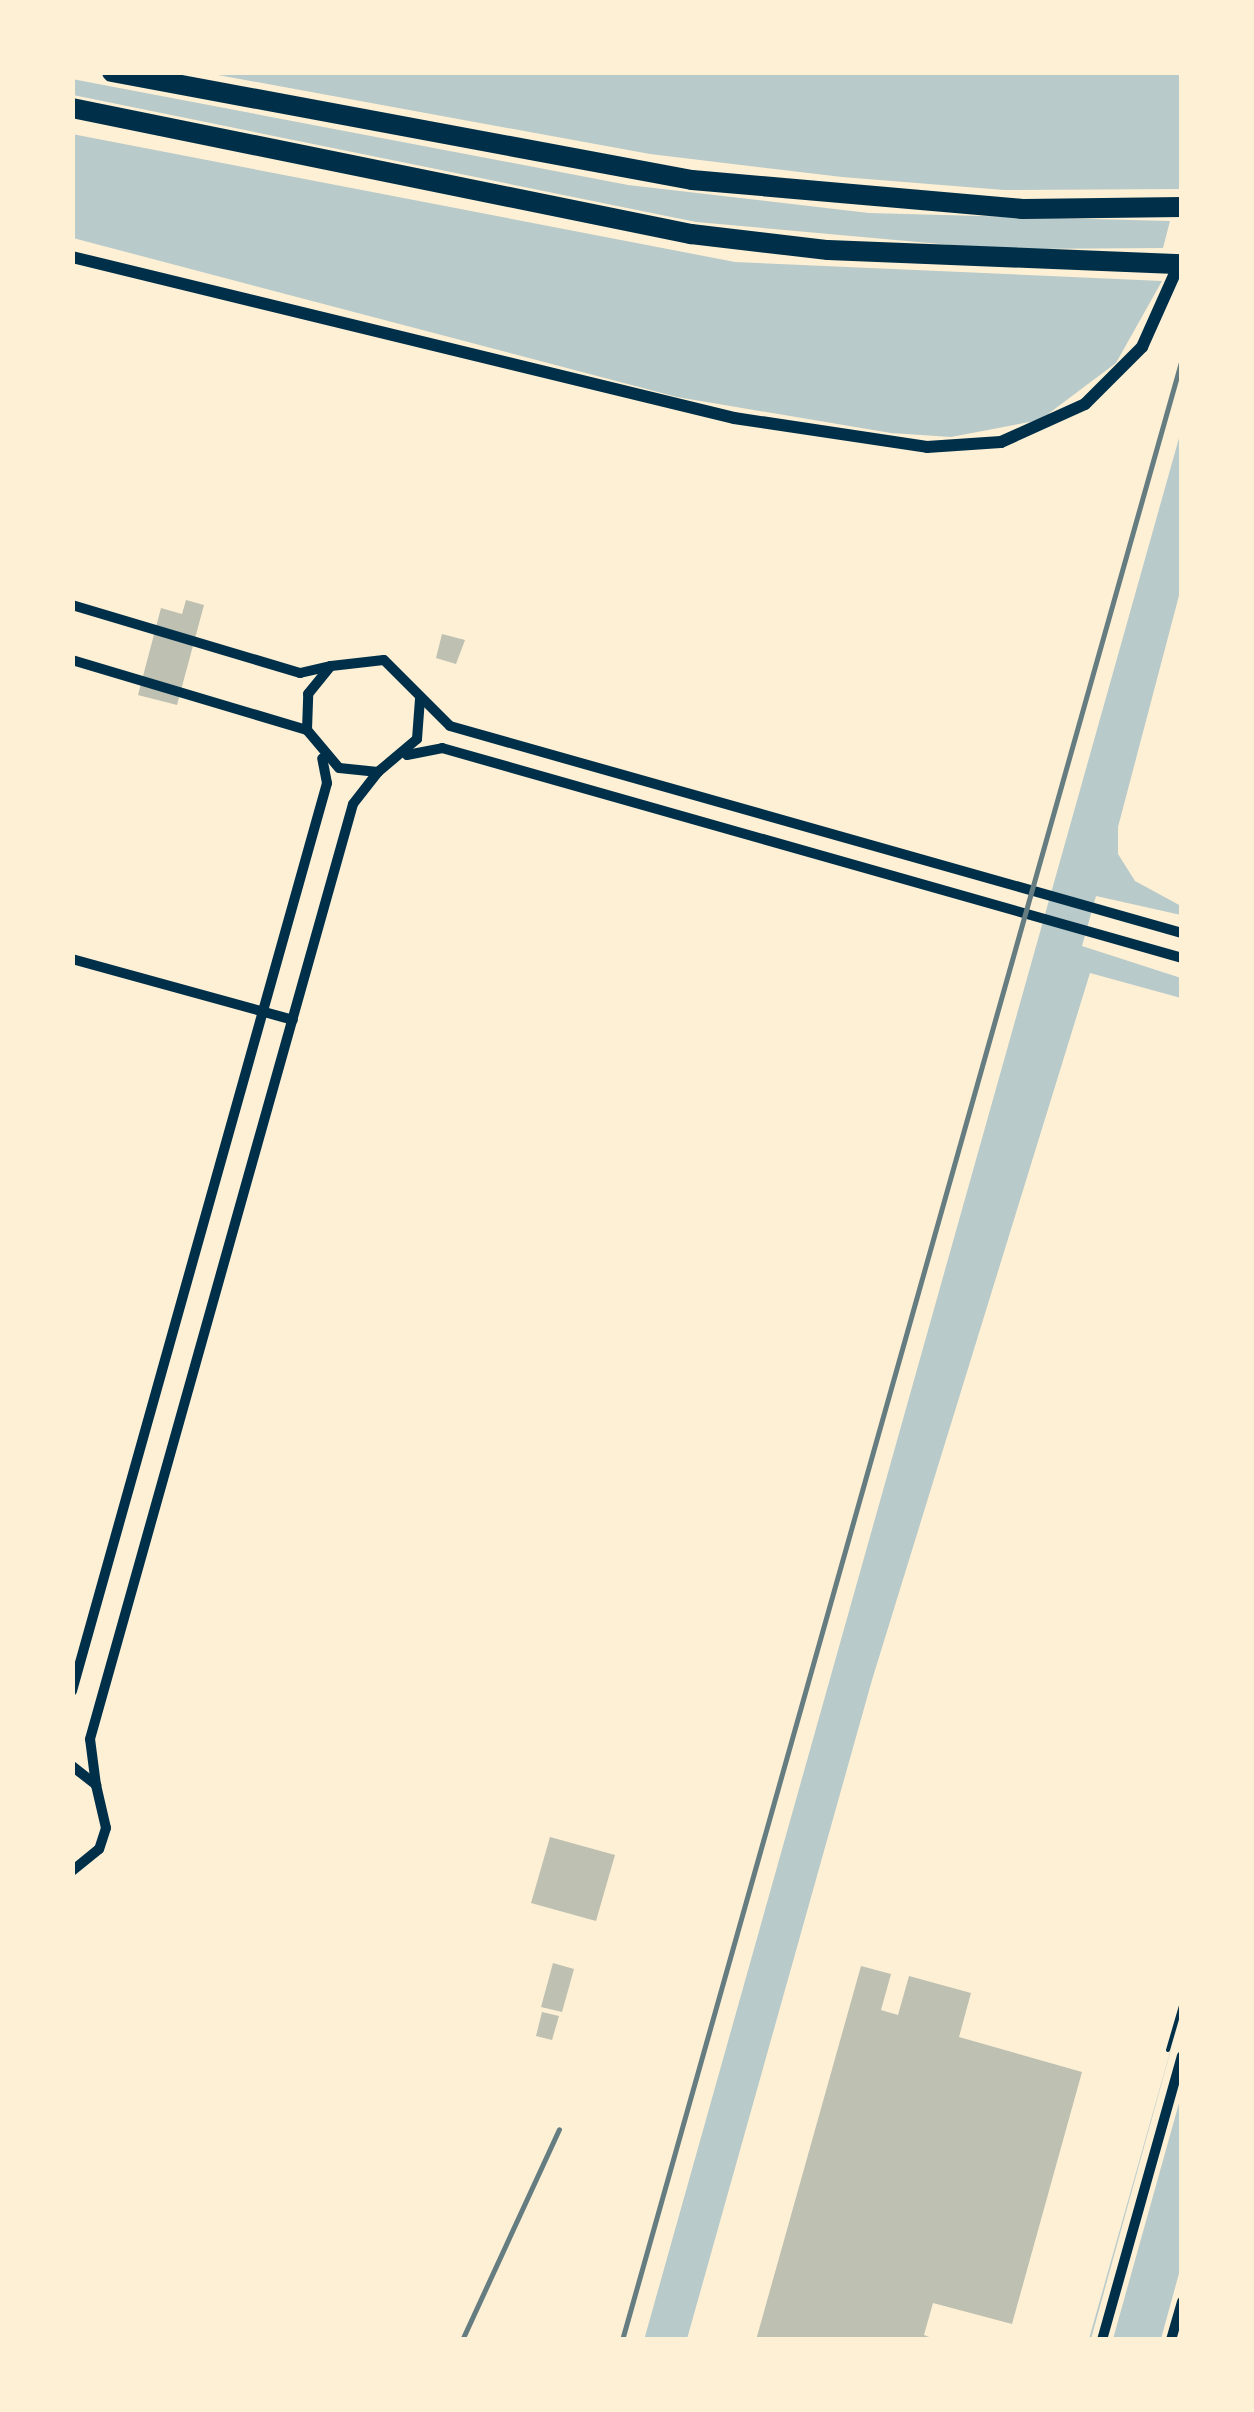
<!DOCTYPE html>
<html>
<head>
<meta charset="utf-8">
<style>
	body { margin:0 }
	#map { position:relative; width:1254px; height:2412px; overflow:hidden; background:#fdf0d5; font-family:Arial,sans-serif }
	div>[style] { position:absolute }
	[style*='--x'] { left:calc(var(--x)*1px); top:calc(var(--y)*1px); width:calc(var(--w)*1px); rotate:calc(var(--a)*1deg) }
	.green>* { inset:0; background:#b9caca }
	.building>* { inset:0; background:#bec0b2 }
	.path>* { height:4px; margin:-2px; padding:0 2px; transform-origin:2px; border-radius:2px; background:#003049 }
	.minor>* { height:10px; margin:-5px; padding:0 5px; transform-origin:5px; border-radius:5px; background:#003049 }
	.tertiary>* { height:12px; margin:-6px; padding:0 6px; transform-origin:6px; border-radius:6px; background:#003049 }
	.motorway>* { height:20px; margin:-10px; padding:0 10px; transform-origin:10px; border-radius:10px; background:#003049 }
	.rail>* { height:5px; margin:-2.5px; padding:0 2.5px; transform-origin:2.5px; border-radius:2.5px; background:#657d81 }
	span { translate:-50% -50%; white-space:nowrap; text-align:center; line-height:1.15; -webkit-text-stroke:10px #fdf0d5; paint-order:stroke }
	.frame { position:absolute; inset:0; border:75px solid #fdf0d5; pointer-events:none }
</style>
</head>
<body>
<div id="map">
	<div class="green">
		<div style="clip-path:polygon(207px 73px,1181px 73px,1181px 189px,1004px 190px,842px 177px,650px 154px)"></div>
		<div style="clip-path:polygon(72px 79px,628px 185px,869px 213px,1170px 221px,1163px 248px,996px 249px,696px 222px,73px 95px)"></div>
		<div style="clip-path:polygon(72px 134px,735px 262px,1162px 281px,1116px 363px,1040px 420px,951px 437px,891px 433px,677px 397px,73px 238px)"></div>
		<div style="clip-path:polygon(1181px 431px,1181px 588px,1118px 827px,1118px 854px,1135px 881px,1181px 906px,1181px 915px,1096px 896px,1082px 946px,1181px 978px,1181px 998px,1090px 973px,872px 1680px,687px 2339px,644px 2340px)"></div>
		<div style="clip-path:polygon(1181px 2013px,1091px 2339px,1089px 2339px)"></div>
		<div style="clip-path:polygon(1181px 2096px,1181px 2266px,1161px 2339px,1113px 2339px)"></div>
	</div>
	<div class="building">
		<div style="clip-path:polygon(186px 600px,204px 605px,177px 705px,138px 695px,161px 608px,182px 614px)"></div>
		<div style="clip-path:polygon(442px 634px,465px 640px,456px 664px,436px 658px)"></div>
		<div style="clip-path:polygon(550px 1837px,615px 1855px,596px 1921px,531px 1903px)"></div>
		<div style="clip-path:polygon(553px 1963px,574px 1969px,562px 2012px,541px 2007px)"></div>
		<div style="clip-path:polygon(861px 1966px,891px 1974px,881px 2010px,898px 2015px,909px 1976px,971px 1993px,959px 2037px,1082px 2072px,1012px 2324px,933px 2303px,924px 2335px,937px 2340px,756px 2340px)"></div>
		<div style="clip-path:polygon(542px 2012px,559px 2016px,552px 2040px,536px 2036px)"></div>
	</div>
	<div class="path">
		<div style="--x:1168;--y:2050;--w:50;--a:-73.7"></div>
	</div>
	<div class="minor">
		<div style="--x:72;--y:605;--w:238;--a:16.6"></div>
		<div style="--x:300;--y:673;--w:31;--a:-13"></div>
		<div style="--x:72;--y:660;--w:245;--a:16.6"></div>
		<div style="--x:420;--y:699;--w:40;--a:94.3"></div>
		<div style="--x:417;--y:739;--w:51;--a:139.8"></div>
		<div style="--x:378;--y:772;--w:39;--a:-174"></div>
		<div style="--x:339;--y:768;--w:50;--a:-130.1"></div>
		<div style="--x:307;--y:730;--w:36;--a:-88"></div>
		<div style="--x:308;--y:694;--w:36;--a:-51"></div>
		<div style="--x:331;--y:666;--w:53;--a:-6.5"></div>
		<div style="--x:384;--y:660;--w:93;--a:45"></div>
		<div style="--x:450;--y:726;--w:761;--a:15.79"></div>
		<div style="--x:407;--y:755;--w:36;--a:-11"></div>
		<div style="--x:442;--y:748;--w:769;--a:15.84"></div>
		<div style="--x:72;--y:959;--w:229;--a:15.4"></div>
		<div style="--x:72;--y:1691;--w:943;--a:-74.31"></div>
		<div style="--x:327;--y:783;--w:25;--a:-101"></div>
		<div style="--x:72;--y:1766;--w:31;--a:38"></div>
		<div style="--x:96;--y:1785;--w:44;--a:76.9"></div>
		<div style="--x:106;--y:1828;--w:22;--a:108"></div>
		<div style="--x:99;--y:1849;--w:35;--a:141"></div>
		<div style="--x:96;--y:1785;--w:46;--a:-97.4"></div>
		<div style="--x:90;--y:1739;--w:971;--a:-74.29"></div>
		<div style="--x:353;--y:804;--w:41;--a:-52"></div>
		<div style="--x:1102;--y:2340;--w:295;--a:-74.3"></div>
		<div style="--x:1171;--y:2340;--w:40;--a:-74"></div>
	</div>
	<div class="tertiary">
		<div style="--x:72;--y:257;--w:681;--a:13.67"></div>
		<div style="--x:734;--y:418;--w:195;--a:8.5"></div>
		<div style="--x:927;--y:447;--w:74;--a:-3.9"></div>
		<div style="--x:1001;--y:442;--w:92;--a:-24.3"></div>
		<div style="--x:1085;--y:404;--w:81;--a:-45"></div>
		<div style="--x:1142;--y:347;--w:95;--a:-65.9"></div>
	</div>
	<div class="motorway">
		<div style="--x:112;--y:72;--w:590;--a:10.55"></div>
		<div style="--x:692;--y:180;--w:332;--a:5"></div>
		<div style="--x:1023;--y:209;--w:159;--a:-0.7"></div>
		<div style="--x:72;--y:108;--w:632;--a:11.51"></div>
		<div style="--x:691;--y:234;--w:138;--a:6.7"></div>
		<div style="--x:828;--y:250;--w:354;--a:2.3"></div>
	</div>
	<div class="rail">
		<div style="--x:462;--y:2340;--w:232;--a:-65.3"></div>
		<div style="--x:622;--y:2340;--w:2059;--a:-74.22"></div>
	</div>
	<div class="frame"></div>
</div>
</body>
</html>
